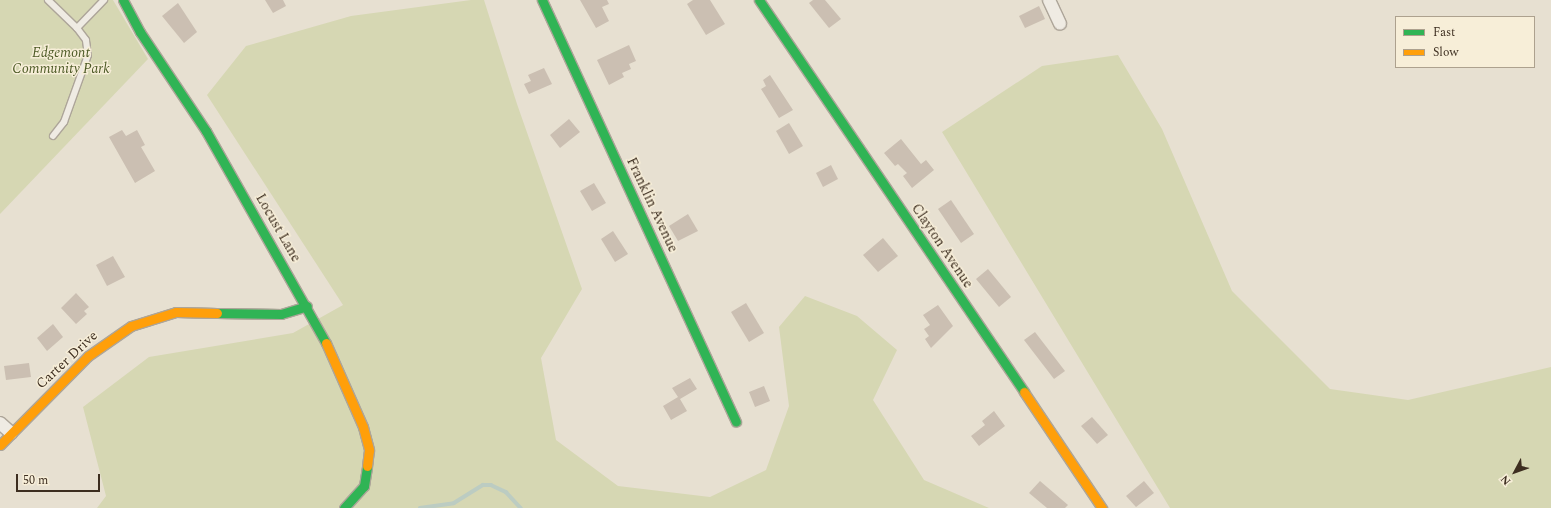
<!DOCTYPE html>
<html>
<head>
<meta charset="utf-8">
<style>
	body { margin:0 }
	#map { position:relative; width:1551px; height:508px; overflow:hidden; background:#e7e0d1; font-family:Spectral,serif }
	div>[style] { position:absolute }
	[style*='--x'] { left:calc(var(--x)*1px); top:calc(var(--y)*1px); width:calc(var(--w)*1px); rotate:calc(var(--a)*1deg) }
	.green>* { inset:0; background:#d6d7b3 }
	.stream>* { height:3.5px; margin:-1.75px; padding:0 1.75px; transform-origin:1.75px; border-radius:1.75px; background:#bcccc2 }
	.building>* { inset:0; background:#cbbfb2 }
	.roads { filter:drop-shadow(1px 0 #ada599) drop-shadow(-1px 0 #ada599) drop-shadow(0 1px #ada599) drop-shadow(0 -1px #ada599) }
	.lane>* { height:6px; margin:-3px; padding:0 3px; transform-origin:3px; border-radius:3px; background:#efebe3 }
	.street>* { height:12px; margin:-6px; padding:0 6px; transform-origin:6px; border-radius:6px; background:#efebe3 }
	.fast>* { height:9px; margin:-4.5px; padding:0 4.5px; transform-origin:4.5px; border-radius:4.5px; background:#30b455 }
	.slow>* { height:9px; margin:-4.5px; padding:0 4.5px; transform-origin:4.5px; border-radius:4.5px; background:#ff9f0a }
	span { translate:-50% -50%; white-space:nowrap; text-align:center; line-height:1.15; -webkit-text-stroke:3px #f7eed8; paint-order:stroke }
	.park-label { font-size:14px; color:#4d5a26; font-style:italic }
	.street-label { font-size:14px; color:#3d2e20 }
	.legend { position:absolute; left:1395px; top:16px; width:140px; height:52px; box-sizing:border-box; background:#f7eed8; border:1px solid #ada18e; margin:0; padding:5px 7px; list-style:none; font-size:12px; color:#3d2e20 }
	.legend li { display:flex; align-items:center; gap:8px; height:20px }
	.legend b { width:20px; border:1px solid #ada18e }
	.north { position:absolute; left:1495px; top:452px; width:40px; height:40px; -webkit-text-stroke:3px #f7eed8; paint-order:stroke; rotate:229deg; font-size:11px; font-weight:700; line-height:16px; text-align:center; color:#3d2e20 }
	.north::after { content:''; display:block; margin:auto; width:14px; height:18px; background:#3d2e20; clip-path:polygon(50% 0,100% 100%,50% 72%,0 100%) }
	.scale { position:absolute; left:16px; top:474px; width:84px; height:18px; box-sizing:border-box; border:2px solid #3d2e20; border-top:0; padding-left:5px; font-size:12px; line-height:14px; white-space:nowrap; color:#3d2e20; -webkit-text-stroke:3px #f7eed8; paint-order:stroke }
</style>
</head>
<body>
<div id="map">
	<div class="green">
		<div style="clip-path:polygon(0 0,113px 0,148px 59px,0 214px)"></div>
		<div style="clip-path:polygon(471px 0,484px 0,517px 104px,582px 289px,541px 358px,556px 440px,618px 486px,710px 497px,766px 470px,789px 406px,779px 327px,805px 296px,857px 316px,897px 350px,873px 400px,924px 480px,989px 508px,97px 508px,106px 496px,83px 407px,149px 357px,293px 333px,343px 305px,207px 95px,246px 46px,351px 16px)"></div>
		<div style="clip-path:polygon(1118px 55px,1162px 129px,1232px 291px,1330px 389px,1408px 400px,1551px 367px,1551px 508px,1170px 508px,942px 132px,1042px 66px)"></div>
	</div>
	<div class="stream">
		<div style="--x:420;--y:508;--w:34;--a:-8"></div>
		<div style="--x:454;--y:503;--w:34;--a:-32"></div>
		<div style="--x:483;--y:485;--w:8;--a:0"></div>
		<div style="--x:491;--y:485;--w:17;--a:25"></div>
		<div style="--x:506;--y:492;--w:22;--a:47"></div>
	</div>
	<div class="building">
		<div style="clip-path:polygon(265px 0,283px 0,286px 6px,273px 13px)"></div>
		<div style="clip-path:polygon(580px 0,607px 0,609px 4px,602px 7px,609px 21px,596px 28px)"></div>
		<div style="clip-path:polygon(693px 0,710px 0,725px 24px,706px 35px,687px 4px)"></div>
		<div style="clip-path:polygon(813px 0,825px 0,841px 19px,829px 28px,809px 3px)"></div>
		<div style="clip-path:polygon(178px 3px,197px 32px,184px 43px,162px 16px)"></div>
		<div style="clip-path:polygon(1039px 6px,1045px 19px,1025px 28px,1019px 16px)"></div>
		<div style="clip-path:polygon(629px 45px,636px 61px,629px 64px,631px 69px,622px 73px,624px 77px,609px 85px,597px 60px)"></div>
		<div style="clip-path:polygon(544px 68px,552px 84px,529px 94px,524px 84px,531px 81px,528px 75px)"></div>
		<div style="clip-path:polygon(770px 75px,793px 110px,779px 118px,761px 89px,766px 86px,763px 80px)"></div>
		<div style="clip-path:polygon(569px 119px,580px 132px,560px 148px,550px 135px)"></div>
		<div style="clip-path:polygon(789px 123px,803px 146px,789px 154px,776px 131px)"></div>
		<div style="clip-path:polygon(122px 130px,126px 136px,137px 130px,145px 145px,141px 147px,155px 171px,135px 183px,109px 137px)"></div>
		<div style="clip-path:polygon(901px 139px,921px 164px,926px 160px,934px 170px,912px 188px,903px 176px,907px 173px,898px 164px,895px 166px,884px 153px)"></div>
		<div style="clip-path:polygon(831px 165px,838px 179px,823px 187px,816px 173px)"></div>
		<div style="clip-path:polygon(594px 183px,606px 203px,592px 211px,580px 191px)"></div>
		<div style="clip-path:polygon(951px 200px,974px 234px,961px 243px,938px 209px)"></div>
		<div style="clip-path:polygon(688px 214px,698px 231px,678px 241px,669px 226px)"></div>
		<div style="clip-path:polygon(613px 231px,628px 254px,615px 262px,601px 239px)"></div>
		<div style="clip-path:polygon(883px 238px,898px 256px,878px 272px,863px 255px)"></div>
		<div style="clip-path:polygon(113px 256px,125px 277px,107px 286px,96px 265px)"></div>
		<div style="clip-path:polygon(988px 269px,1011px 297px,999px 307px,976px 279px)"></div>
		<div style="clip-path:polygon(76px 293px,89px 307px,84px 311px,87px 314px,76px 324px,61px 308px)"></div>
		<div style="clip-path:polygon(746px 303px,764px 333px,749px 342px,731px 312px)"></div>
		<div style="clip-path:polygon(938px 305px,953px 326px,931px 348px,925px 339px,929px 336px,924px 329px,930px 325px,923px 315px)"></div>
		<div style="clip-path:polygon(53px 324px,63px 337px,47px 351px,37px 338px)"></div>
		<div style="clip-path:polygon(1035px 332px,1065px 371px,1054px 379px,1024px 340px)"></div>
		<div style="clip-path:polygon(29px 363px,31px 377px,6px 380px,4px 366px)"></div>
		<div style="clip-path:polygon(690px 378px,697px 389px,680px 399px,687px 411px,671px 420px,663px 406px,678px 397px,672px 388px)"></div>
		<div style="clip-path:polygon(764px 386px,770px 401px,755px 407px,749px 392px)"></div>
		<div style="clip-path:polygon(994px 411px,1005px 426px,979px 446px,971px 436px,985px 425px,982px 421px)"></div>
		<div style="clip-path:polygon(1092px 417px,1108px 435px,1097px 444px,1081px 426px)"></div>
		<div style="clip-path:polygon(1040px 481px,1068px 505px,1065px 508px,1047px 508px,1029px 493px)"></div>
		<div style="clip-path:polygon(1144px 481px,1154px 493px,1136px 507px,1126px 496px)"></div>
	</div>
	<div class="roads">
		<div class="lane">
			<div style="--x:48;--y:0;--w:40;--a:44"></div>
			<div style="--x:77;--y:28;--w:39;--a:-46"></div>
			<div style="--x:53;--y:136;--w:18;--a:-52"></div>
			<div style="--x:64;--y:122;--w:71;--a:-70.3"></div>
			<div style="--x:88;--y:55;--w:15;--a:-98"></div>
			<div style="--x:86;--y:40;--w:15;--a:-127"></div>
		</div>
		<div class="street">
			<div style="--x:1049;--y:0;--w:26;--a:65"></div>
			<div style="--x:0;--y:423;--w:15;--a:42"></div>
		</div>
		<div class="fast">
			<div style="--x:123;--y:0;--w:36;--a:62"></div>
			<div style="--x:140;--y:32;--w:119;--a:56.3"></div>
			<div style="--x:206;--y:131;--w:244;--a:60.5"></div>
			<div style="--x:542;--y:0;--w:464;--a:65.3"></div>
			<div style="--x:759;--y:0;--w:473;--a:55.9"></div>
			<div style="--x:217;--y:313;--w:64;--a:0.9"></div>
			<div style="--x:281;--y:314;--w:27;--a:-17"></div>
			<div style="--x:344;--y:508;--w:30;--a:-48"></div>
			<div style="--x:364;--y:486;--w:20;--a:-81"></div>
		</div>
		<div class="slow">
			<div style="--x:326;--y:343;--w:92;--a:66.2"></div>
			<div style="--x:363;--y:427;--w:24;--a:75"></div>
			<div style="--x:369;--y:450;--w:16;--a:97"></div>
			<div style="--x:1024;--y:392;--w:140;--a:56.1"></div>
			<div style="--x:0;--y:445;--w:125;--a:-45.3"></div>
			<div style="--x:88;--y:356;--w:52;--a:-34.9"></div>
			<div style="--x:131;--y:326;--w:47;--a:-17.3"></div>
			<div style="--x:176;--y:312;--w:41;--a:1.4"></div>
		</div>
	</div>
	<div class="park-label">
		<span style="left:61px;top:61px">Edgemont<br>Community Park</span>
	</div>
	<div class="street-label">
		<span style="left:652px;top:205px;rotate:65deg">Franklin Avenue</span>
		<span style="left:278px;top:228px;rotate:60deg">Locust Lane</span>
		<span style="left:942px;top:246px;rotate:56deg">Clayton Avenue</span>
		<span style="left:67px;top:360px;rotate:-43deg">Carter Drive</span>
	</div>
	<ul class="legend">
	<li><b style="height:5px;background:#30b455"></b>Fast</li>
	<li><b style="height:5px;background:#ff9f0a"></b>Slow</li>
	</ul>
	<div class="north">N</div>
	<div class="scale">50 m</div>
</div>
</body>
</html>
